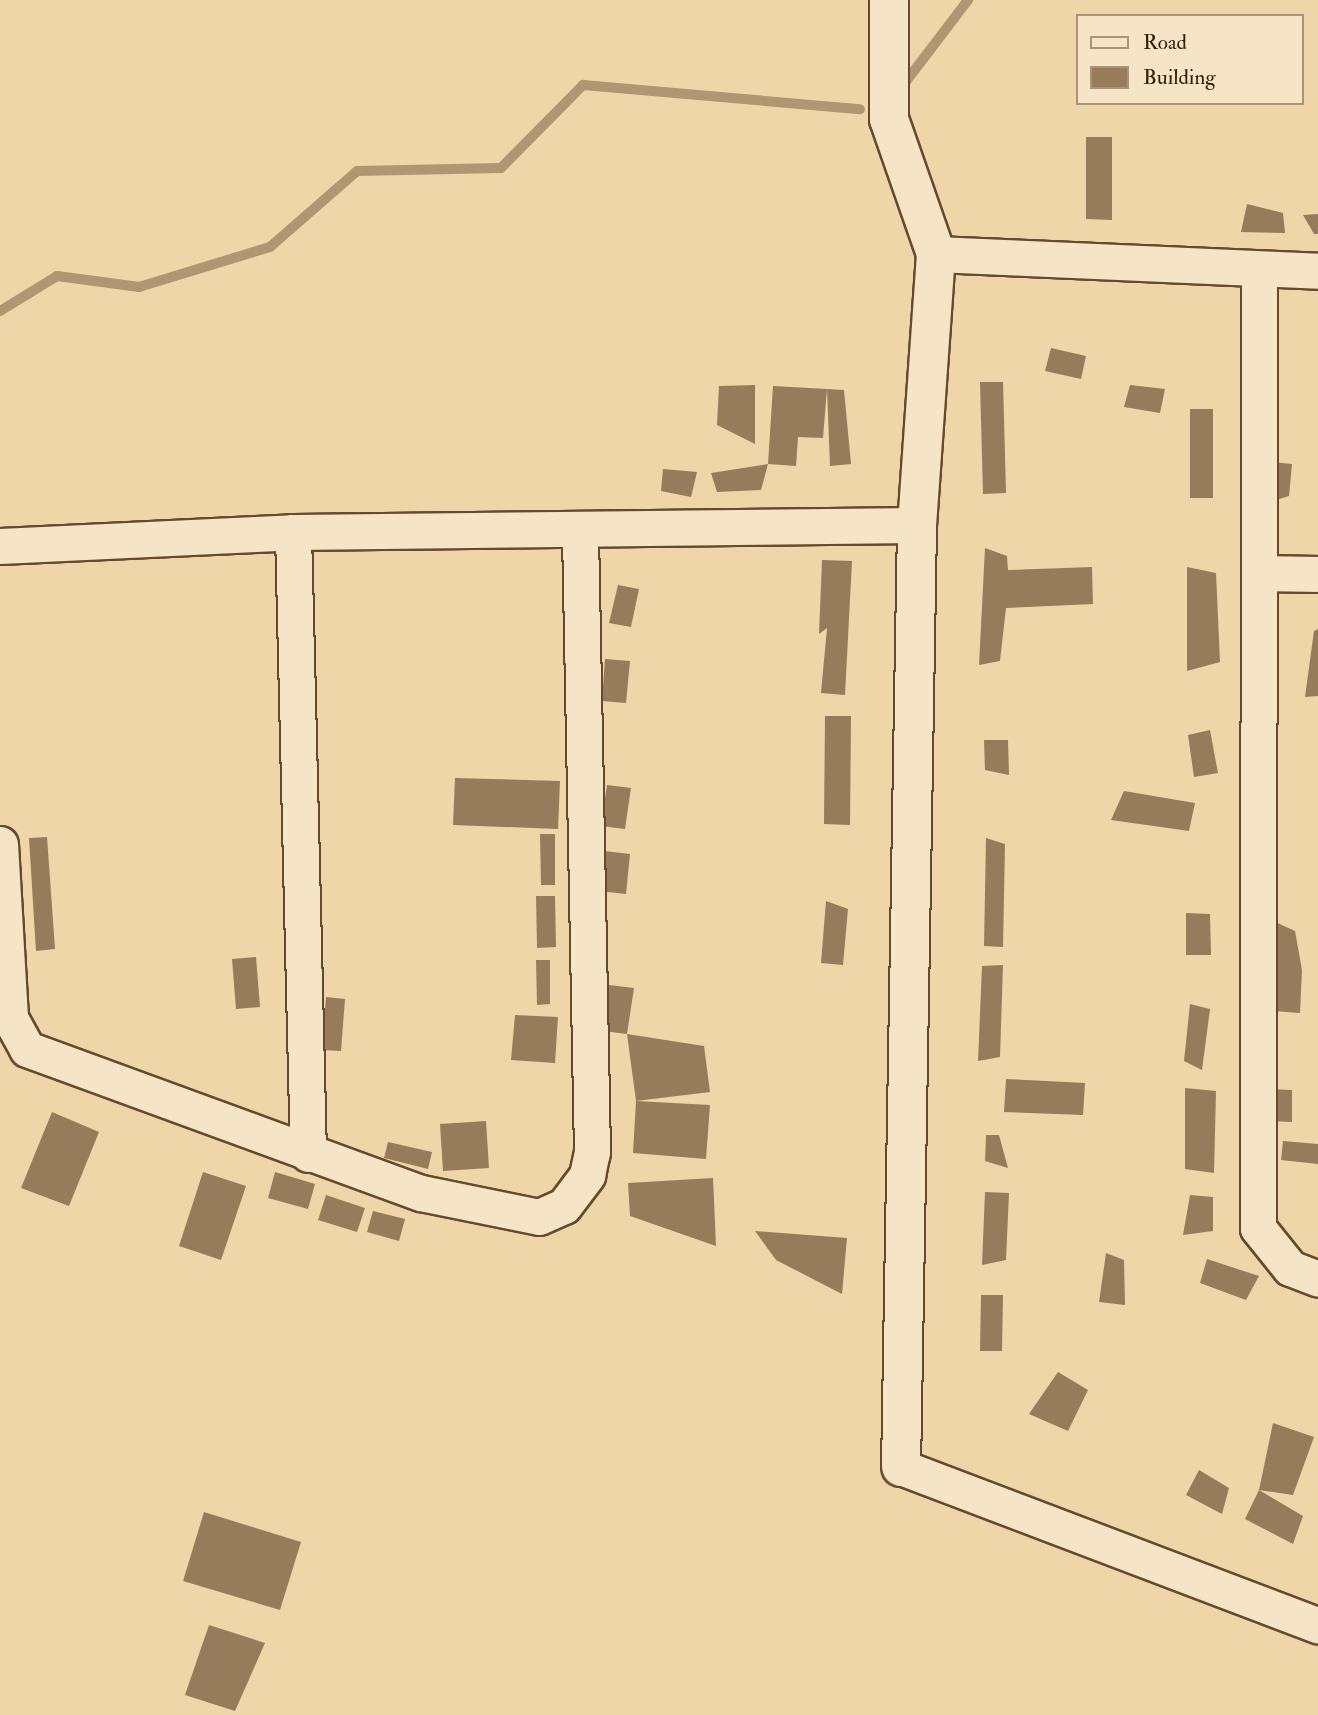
<!DOCTYPE html>
<html>
<head>
<meta charset="utf-8">
<style>
	body { margin:0 }
	#map { position:relative; width:1318px; height:1715px; overflow:hidden; background:#efd6a8; font-family:"IM FELL Double Pica",serif }
	div>[style] { position:absolute }
	[style*='--x'] { left:calc(var(--x)*1px); top:calc(var(--y)*1px); width:calc(var(--w)*1px); rotate:calc(var(--a)*1deg) }
	.stream>* { height:10px; margin:-5px; padding:0 5px; transform-origin:5px; border-radius:5px; background:#b09671 }
	.building>* { inset:0; background:#967c5a }
	.roads { filter:drop-shadow(2px 0 #644a2e) drop-shadow(-2px 0 #644a2e) drop-shadow(0 2px #644a2e) drop-shadow(0 -2px #644a2e) }
	.street>* { height:35px; margin:-17.5px; padding:0 17.5px; transform-origin:17.5px; border-radius:17.5px; background:#f5e4c6 }
	.secondary>* { height:38px; margin:-19px; padding:0 19px; transform-origin:19px; border-radius:19px; background:#f5e4c6 }
	span { translate:-50% -50%; white-space:nowrap; text-align:center; line-height:1.15; -webkit-text-stroke:5px #f5e4c6; paint-order:stroke }
	.legend { position:absolute; left:1076px; top:14px; width:228px; height:91px; box-sizing:border-box; background:#f5e4c6; border:2px solid #a99479; margin:0; padding:9px 12px; list-style:none; font-size:21px; color:#361b06 }
	.legend li { display:flex; align-items:center; gap:14px; height:35px }
	.legend b { width:35px; border:2px solid #a99479 }
</style>
</head>
<body>
<div id="map">
	<div class="stream">
		<div style="--x:904;--y:84;--w:106;--a:-52.7"></div>
		<div style="--x:0;--y:311;--w:67;--a:-31.6"></div>
		<div style="--x:57;--y:276;--w:83;--a:7.6"></div>
		<div style="--x:139;--y:287;--w:137;--a:-17"></div>
		<div style="--x:270;--y:247;--w:116;--a:-41.1"></div>
		<div style="--x:357;--y:171;--w:144;--a:-1.2"></div>
		<div style="--x:501;--y:168;--w:117;--a:-45.3"></div>
		<div style="--x:583;--y:85;--w:278;--a:5"></div>
	</div>
	<div class="building">
		<div style="clip-path:polygon(1086px 137px,1112px 137px,1112px 220px,1086px 219px)"></div>
		<div style="clip-path:polygon(1247px 204px,1283px 213px,1285px 233px,1241px 232px)"></div>
		<div style="clip-path:polygon(1318px 214px,1318px 234px,1314px 234px,1303px 215px)"></div>
		<div style="clip-path:polygon(1051px 348px,1086px 356px,1081px 379px,1045px 371px)"></div>
		<div style="clip-path:polygon(980px 382px,1003px 382px,1006px 493px,983px 494px)"></div>
		<div style="clip-path:polygon(755px 385px,755px 444px,717px 425px,719px 386px)"></div>
		<div style="clip-path:polygon(1130px 385px,1165px 389px,1160px 413px,1124px 407px)"></div>
		<div style="clip-path:polygon(773px 386px,827px 389px,844px 390px,851px 464px,830px 466px,827px 389px,823px 438px,798px 437px,796px 466px,768px 464px)"></div>
		<div style="clip-path:polygon(1190px 409px,1213px 409px,1213px 498px,1190px 498px)"></div>
		<div style="clip-path:polygon(1272px 462px,1292px 464px,1289px 496px,1267px 503px)"></div>
		<div style="clip-path:polygon(768px 464px,761px 490px,717px 492px,711px 473px)"></div>
		<div style="clip-path:polygon(663px 469px,697px 472px,691px 497px,661px 491px)"></div>
		<div style="clip-path:polygon(985px 548px,1007px 556px,1008px 570px,1092px 567px,1093px 604px,1006px 608px,1000px 661px,979px 665px)"></div>
		<div style="clip-path:polygon(822px 560px,852px 561px,845px 695px,821px 693px,827px 628px,819px 634px)"></div>
		<div style="clip-path:polygon(1187px 567px,1216px 573px,1220px 662px,1187px 671px)"></div>
		<div style="clip-path:polygon(618px 585px,639px 589px,631px 627px,609px 623px)"></div>
		<div style="clip-path:polygon(1318px 629px,1318px 696px,1305px 697px,1314px 631px)"></div>
		<div style="clip-path:polygon(605px 659px,630px 661px,626px 703px,602px 701px)"></div>
		<div style="clip-path:polygon(825px 716px,851px 716px,850px 825px,824px 824px)"></div>
		<div style="clip-path:polygon(1210px 730px,1218px 773px,1194px 777px,1188px 735px)"></div>
		<div style="clip-path:polygon(984px 740px,1008px 740px,1009px 775px,985px 770px)"></div>
		<div style="clip-path:polygon(455px 778px,560px 781px,558px 829px,453px 825px)"></div>
		<div style="clip-path:polygon(607px 785px,631px 788px,625px 829px,601px 826px)"></div>
		<div style="clip-path:polygon(1124px 791px,1195px 803px,1189px 831px,1111px 820px)"></div>
		<div style="clip-path:polygon(540px 834px,555px 834px,555px 885px,541px 885px)"></div>
		<div style="clip-path:polygon(47px 837px,55px 949px,36px 951px,29px 838px)"></div>
		<div style="clip-path:polygon(986px 838px,1005px 844px,1003px 947px,984px 946px)"></div>
		<div style="clip-path:polygon(604px 851px,630px 854px,626px 894px,599px 891px)"></div>
		<div style="clip-path:polygon(536px 896px,555px 896px,556px 947px,537px 948px)"></div>
		<div style="clip-path:polygon(826px 901px,848px 909px,843px 965px,821px 963px)"></div>
		<div style="clip-path:polygon(1186px 913px,1210px 914px,1211px 955px,1186px 955px)"></div>
		<div style="clip-path:polygon(1273px 921px,1295px 931px,1302px 970px,1300px 1013px,1273px 1011px)"></div>
		<div style="clip-path:polygon(256px 957px,260px 1007px,236px 1009px,232px 959px)"></div>
		<div style="clip-path:polygon(536px 960px,550px 960px,550px 1004px,537px 1005px)"></div>
		<div style="clip-path:polygon(1003px 965px,1000px 1057px,978px 1061px,982px 966px)"></div>
		<div style="clip-path:polygon(609px 985px,634px 988px,627px 1034px,603px 1031px)"></div>
		<div style="clip-path:polygon(326px 997px,345px 999px,341px 1051px,322px 1050px)"></div>
		<div style="clip-path:polygon(1190px 1004px,1210px 1009px,1202px 1070px,1184px 1061px)"></div>
		<div style="clip-path:polygon(515px 1015px,558px 1017px,555px 1063px,511px 1060px)"></div>
		<div style="clip-path:polygon(627px 1034px,704px 1046px,710px 1092px,636px 1101px,710px 1105px,706px 1159px,633px 1153px,636px 1101px)"></div>
		<div style="clip-path:polygon(1006px 1079px,1085px 1083px,1083px 1115px,1004px 1112px)"></div>
		<div style="clip-path:polygon(1185px 1088px,1216px 1091px,1214px 1173px,1185px 1169px)"></div>
		<div style="clip-path:polygon(1268px 1089px,1292px 1090px,1292px 1122px,1268px 1121px)"></div>
		<div style="clip-path:polygon(52px 1112px,99px 1132px,69px 1206px,21px 1188px)"></div>
		<div style="clip-path:polygon(486px 1121px,489px 1168px,443px 1171px,440px 1124px)"></div>
		<div style="clip-path:polygon(986px 1135px,999px 1135px,1008px 1168px,985px 1161px)"></div>
		<div style="clip-path:polygon(1283px 1141px,1318px 1144px,1318px 1164px,1281px 1160px)"></div>
		<div style="clip-path:polygon(388px 1142px,432px 1152px,428px 1169px,384px 1158px)"></div>
		<div style="clip-path:polygon(203px 1172px,246px 1186px,221px 1260px,179px 1246px)"></div>
		<div style="clip-path:polygon(275px 1172px,315px 1184px,308px 1209px,268px 1198px)"></div>
		<div style="clip-path:polygon(713px 1178px,716px 1246px,630px 1216px,628px 1183px)"></div>
		<div style="clip-path:polygon(985px 1192px,1009px 1193px,1006px 1260px,982px 1265px)"></div>
		<div style="clip-path:polygon(326px 1195px,365px 1208px,357px 1232px,318px 1220px)"></div>
		<div style="clip-path:polygon(1190px 1195px,1213px 1197px,1213px 1231px,1183px 1235px)"></div>
		<div style="clip-path:polygon(373px 1211px,405px 1219px,399px 1241px,367px 1232px)"></div>
		<div style="clip-path:polygon(755px 1231px,847px 1238px,842px 1294px,776px 1260px)"></div>
		<div style="clip-path:polygon(1106px 1253px,1124px 1260px,1125px 1305px,1099px 1302px)"></div>
		<div style="clip-path:polygon(1207px 1259px,1259px 1276px,1246px 1300px,1200px 1283px)"></div>
		<div style="clip-path:polygon(981px 1295px,1003px 1295px,1002px 1351px,980px 1351px)"></div>
		<div style="clip-path:polygon(1058px 1372px,1088px 1390px,1068px 1431px,1029px 1414px)"></div>
		<div style="clip-path:polygon(1273px 1423px,1314px 1437px,1293px 1495px,1259px 1490px,1303px 1516px,1293px 1544px,1245px 1519px,1259px 1490px)"></div>
		<div style="clip-path:polygon(1199px 1470px,1229px 1488px,1222px 1514px,1186px 1495px)"></div>
		<div style="clip-path:polygon(204px 1512px,301px 1542px,280px 1610px,183px 1581px)"></div>
		<div style="clip-path:polygon(209px 1625px,265px 1643px,235px 1711px,185px 1695px)"></div>
	</div>
	<div class="roads">
		<div class="street">
			<div style="--x:936;--y:254;--w:382;--a:2.5"></div>
			<div style="--x:1259;--y:271;--w:957;--a:90.06"></div>
			<div style="--x:1258;--y:1228;--w:51;--a:51.3"></div>
			<div style="--x:1290;--y:1268;--w:30;--a:21"></div>
			<div style="--x:293;--y:532;--w:622;--a:88.62"></div>
			<div style="--x:0;--y:546;--w:293;--a:-2.7"></div>
			<div style="--x:293;--y:532;--w:624;--a:-0.64"></div>
			<div style="--x:1260;--y:573;--w:58;--a:1"></div>
			<div style="--x:0;--y:844;--w:174;--a:86.7"></div>
			<div style="--x:10;--y:1018;--w:35;--a:61"></div>
			<div style="--x:27;--y:1049;--w:419;--a:20.1"></div>
			<div style="--x:421;--y:1193;--w:120;--a:11.5"></div>
			<div style="--x:539;--y:1217;--w:27;--a:-24"></div>
			<div style="--x:564;--y:1206;--w:39;--a:-53"></div>
			<div style="--x:587;--y:1175;--w:24;--a:-78"></div>
			<div style="--x:592;--y:1152;--w:621;--a:-91.11"></div>
			<div style="--x:901;--y:1467;--w:446;--a:20.8"></div>
		</div>
		<div class="secondary">
			<div style="--x:889;--y:0;--w:119;--a:90"></div>
			<div style="--x:889;--y:119;--w:143;--a:70.8"></div>
			<div style="--x:936;--y:254;--w:272;--a:94"></div>
			<div style="--x:917;--y:525;--w:942;--a:90.97"></div>
		</div>
	</div>
	<ul class="legend">
	<li><b style="height:9px;background:#f5e4c6"></b>Road</li>
	<li><b style="height:19px;background:#967c5a"></b>Building</li>
	</ul>
</div>
</body>
</html>
